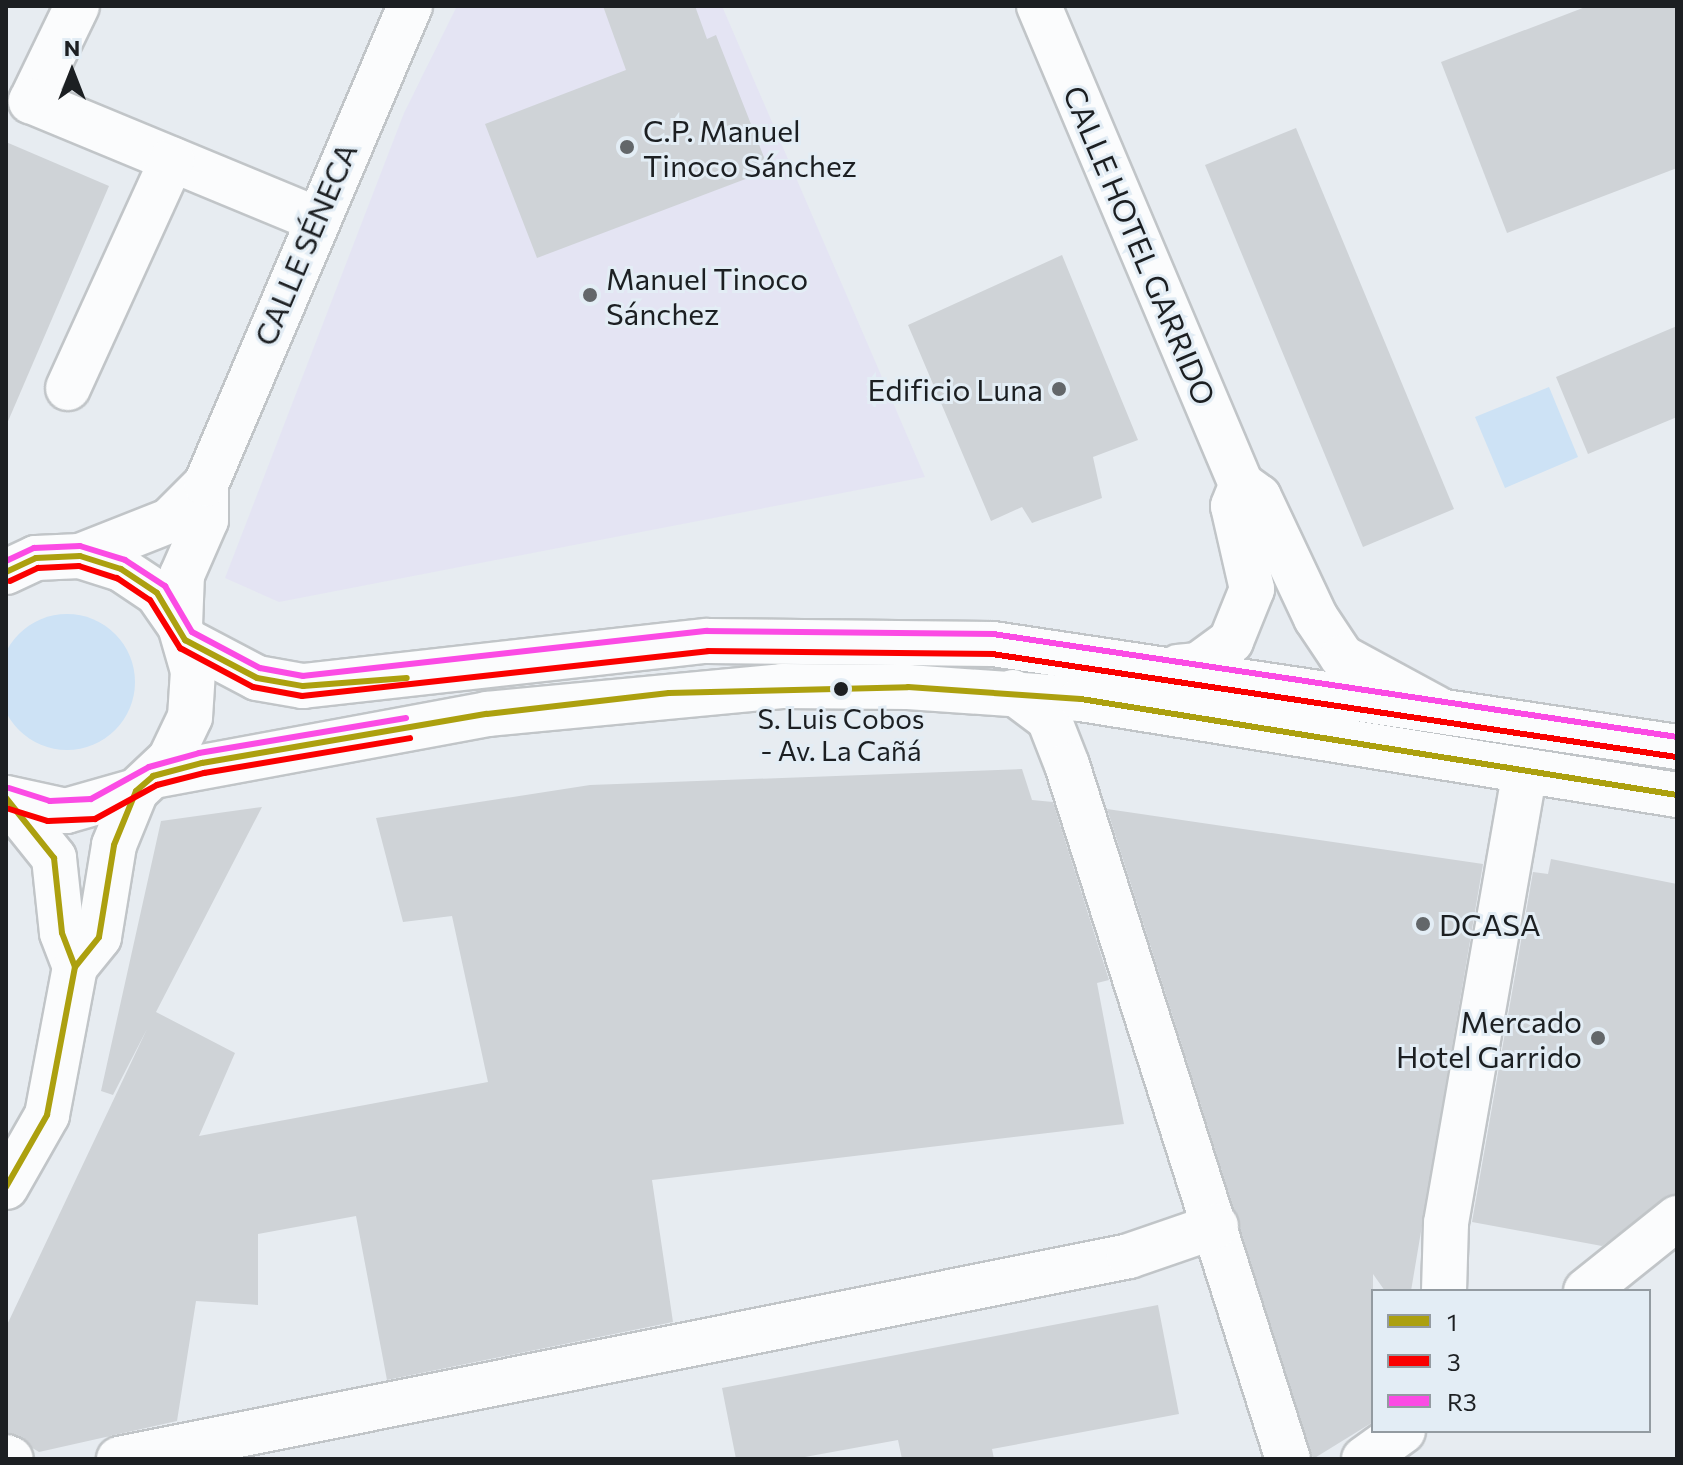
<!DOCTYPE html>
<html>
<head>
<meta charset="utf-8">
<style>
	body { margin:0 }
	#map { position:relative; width:1683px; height:1465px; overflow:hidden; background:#e7ecf1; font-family:Commissioner,sans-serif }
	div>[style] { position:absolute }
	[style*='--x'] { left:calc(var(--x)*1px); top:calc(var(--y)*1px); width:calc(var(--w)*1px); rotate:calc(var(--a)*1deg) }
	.education>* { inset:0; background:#e4e4f3 }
	.green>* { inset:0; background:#cde2f5 }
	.round { border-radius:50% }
	.building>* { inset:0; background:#cfd3d7 }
	.roads { filter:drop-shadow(2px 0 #c1c5c8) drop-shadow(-2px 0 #c1c5c8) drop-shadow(0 2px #c1c5c8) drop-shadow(0 -2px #c1c5c8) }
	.minor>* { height:44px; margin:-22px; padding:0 22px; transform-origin:22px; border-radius:22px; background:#fbfcfd }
	.tertiary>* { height:44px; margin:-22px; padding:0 22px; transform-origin:22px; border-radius:22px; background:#fbfcfd }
	.secondary>* { height:44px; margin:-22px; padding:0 22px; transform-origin:22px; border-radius:22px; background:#fbfcfd }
	.bus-1>* { height:6px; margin:-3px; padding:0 3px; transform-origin:3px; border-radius:3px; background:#aca00f }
	.bus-2>* { height:6px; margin:-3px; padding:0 3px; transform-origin:3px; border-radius:3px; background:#fa0000 }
	.bus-3>* { height:6px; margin:-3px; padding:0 3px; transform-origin:3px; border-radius:3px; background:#fb4be4 }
	.dots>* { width:22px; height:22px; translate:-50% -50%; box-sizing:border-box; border:4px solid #e3edf5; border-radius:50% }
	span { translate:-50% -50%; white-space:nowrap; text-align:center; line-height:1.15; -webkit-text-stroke:6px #e3edf5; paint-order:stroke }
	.bus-label { font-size:28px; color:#1c1f22 }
	.poi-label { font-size:30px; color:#1c1f22 }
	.left { translate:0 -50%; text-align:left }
	.right { translate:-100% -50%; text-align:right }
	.street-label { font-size:30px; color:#1c1f22 }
	.frame { position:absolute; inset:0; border:8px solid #1c1f22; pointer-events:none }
	.legend { position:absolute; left:1371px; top:1289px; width:280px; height:144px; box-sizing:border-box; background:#e3edf5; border:2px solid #939ba1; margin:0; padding:10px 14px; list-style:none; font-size:24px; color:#1c1f22 }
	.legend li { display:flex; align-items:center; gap:16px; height:40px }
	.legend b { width:40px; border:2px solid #939ba1 }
	.north { position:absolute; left:32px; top:32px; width:80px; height:80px; -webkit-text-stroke:6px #e3edf5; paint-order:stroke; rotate:0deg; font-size:22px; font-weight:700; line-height:32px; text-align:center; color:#1c1f22 }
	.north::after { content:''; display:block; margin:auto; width:28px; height:36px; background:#1c1f22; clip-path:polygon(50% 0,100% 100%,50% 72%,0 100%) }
</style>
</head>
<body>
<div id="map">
	<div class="education">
		<div style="clip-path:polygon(457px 6px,722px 6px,925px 477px,279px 602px,225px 578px,404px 113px)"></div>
	</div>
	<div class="green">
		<div style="clip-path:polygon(1549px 387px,1578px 457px,1505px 488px,1475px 417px)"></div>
		<div class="round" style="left:-1px;top:614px;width:136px;height:136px"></div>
	</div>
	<div class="building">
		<div style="clip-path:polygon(603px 6px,695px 6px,707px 39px,716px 35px,769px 170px,537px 258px,485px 124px,626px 70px)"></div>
		<div style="clip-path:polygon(1588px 6px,1677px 6px,1677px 168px,1507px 233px,1441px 62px)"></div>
		<div style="clip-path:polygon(1296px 128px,1454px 509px,1363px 547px,1205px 165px)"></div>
		<div style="clip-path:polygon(6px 142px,109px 186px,6px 426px)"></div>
		<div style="clip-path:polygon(1062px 255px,1138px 440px,1093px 457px,1102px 498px,1032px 523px,1022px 507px,991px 521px,908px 325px)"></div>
		<div style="clip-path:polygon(1677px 326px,1677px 417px,1588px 454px,1556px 377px)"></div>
		<div style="clip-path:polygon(1022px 769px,1032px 800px,1053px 802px,1109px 980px,1097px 983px,1124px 1124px,652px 1180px,673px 1322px,387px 1380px,356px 1216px,258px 1234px,258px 1305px,196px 1301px,177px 1421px,39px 1452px,6px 1432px,6px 1327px,147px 1029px,113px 1095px,101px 1091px,161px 821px,262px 807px,156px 1012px,235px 1053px,199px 1136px,488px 1082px,452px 916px,403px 922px,376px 818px,590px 785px)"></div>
		<div style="clip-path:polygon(1107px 809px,1483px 864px,1411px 1291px,1385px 1291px,1373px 1274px,1373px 1422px,1313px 1459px)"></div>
		<div style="clip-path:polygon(1551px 859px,1677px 884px,1677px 1194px,1602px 1246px,1472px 1222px,1533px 872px,1548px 874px)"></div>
		<div style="clip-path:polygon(1158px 1305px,1179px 1414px,992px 1449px,994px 1459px,902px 1459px,898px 1440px,794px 1459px,736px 1459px,722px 1388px)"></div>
	</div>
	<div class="roads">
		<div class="minor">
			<div style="--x:77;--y:6;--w:106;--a:115.8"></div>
			<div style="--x:31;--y:101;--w:305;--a:22.5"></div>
			<div style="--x:1039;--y:6;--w:519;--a:67.09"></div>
			<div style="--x:1241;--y:484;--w:22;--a:36"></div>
			<div style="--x:1259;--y:497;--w:134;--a:64.8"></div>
			<div style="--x:1316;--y:618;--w:47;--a:56.3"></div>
			<div style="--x:1342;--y:657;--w:107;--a:28.5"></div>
			<div style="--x:68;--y:388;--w:251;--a:-65.5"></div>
			<div style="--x:80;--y:556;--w:96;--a:-21.5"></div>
			<div style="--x:169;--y:521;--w:52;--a:-45"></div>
			<div style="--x:180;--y:626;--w:51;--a:-87.8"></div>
			<div style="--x:182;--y:575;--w:60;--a:-66.4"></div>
			<div style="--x:206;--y:520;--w:36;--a:-90"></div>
			<div style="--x:206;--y:484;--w:520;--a:-66.89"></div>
			<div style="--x:1178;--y:667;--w:20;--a:-6"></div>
			<div style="--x:1198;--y:665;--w:41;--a:-36"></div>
			<div style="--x:1231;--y:641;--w:56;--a:-68"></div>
			<div style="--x:1252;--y:589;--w:85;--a:-102.9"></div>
			<div style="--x:1233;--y:506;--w:22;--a:-68"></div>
			<div style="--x:1013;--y:692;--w:45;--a:36.9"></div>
			<div style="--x:1049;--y:719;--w:49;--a:68.6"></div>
			<div style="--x:1067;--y:765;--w:728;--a:72.34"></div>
			<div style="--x:1444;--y:1291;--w:68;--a:-88.3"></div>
			<div style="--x:1446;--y:1223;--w:459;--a:-80.1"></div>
			<div style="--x:1586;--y:1291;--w:117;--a:-38.7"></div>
			<div style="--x:6;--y:1457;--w:5;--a:22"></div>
			<div style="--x:119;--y:1459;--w:1030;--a:-11.36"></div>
			<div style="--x:1129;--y:1256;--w:92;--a:-19"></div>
			<div style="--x:1364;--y:1459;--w:48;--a:-35.7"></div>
		</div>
		<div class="tertiary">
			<div style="--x:6;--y:798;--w:77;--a:51.3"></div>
			<div style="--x:54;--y:858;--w:75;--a:83.9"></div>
			<div style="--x:62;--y:933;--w:36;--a:69"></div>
			<div style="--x:6;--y:1187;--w:83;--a:-60.3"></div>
			<div style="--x:47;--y:1115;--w:151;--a:-79.3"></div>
			<div style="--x:75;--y:967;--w:38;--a:-51"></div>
			<div style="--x:99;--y:937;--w:93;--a:-80.7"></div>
			<div style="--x:114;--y:845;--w:58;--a:-67.8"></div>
		</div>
		<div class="secondary">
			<div style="--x:6;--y:572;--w:33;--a:-25"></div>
			<div style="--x:36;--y:558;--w:44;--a:-2.6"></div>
			<div style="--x:80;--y:556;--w:43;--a:17.6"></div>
			<div style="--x:121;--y:569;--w:43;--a:33.7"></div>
			<div style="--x:157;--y:593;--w:40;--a:55.1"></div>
			<div style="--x:180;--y:626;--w:47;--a:73.9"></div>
			<div style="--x:193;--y:671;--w:46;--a:93.7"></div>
			<div style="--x:190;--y:717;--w:47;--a:115.5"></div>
			<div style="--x:170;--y:759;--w:47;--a:136.7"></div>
			<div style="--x:136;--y:791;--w:73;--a:164.1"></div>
			<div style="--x:66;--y:811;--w:61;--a:-167.8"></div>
			<div style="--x:185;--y:640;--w:81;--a:27.8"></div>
			<div style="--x:257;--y:678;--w:47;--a:9.9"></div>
			<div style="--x:303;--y:686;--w:406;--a:-6.4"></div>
			<div style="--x:707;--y:641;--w:286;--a:0.6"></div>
			<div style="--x:993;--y:644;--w:692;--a:8.56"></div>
			<div style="--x:153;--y:776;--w:340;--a:-10.5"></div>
			<div style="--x:487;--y:714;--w:296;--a:-5.4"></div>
			<div style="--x:782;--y:686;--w:126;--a:0.5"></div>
			<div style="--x:908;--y:687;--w:173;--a:4"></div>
			<div style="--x:1081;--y:699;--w:604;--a:9.15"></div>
		</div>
	</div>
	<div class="bus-1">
		<div style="--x:6;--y:572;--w:33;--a:-25"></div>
		<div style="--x:36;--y:558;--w:44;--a:-2.6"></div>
		<div style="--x:80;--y:556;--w:43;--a:17.6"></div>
		<div style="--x:121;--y:569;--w:43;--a:33.7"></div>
		<div style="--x:157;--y:593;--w:55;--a:59.2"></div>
		<div style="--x:185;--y:640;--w:81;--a:27.8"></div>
		<div style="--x:257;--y:678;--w:47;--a:9.9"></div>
		<div style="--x:303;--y:686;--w:104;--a:-4.4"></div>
		<div style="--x:6;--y:798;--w:77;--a:51.3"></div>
		<div style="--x:54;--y:858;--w:75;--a:83.9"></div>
		<div style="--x:62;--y:933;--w:36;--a:69"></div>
		<div style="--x:6;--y:1187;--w:83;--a:-60.3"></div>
		<div style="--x:47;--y:1115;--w:151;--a:-79.3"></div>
		<div style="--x:75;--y:967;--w:38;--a:-51"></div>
		<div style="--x:99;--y:937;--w:93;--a:-80.7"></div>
		<div style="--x:114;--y:845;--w:58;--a:-67.8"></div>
		<div style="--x:136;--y:791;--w:23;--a:-41"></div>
		<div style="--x:153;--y:776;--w:51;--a:-14.9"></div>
		<div style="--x:202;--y:763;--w:289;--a:-9.8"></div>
		<div style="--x:487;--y:714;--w:183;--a:-6.6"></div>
		<div style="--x:669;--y:693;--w:239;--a:-1.4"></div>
		<div style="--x:908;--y:687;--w:173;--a:4"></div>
		<div style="--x:1081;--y:699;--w:604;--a:9.15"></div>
	</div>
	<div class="bus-2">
		<div style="--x:10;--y:581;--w:31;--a:-25"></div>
		<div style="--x:38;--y:568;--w:41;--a:-2.8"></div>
		<div style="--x:79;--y:566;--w:40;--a:18"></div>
		<div style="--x:117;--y:578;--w:40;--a:34"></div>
		<div style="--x:150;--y:600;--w:57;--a:58"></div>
		<div style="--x:180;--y:648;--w:83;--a:28.1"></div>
		<div style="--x:253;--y:687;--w:50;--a:10.4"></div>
		<div style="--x:302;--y:696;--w:408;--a:-6.3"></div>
		<div style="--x:708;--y:651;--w:284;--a:0.6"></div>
		<div style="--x:992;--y:654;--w:692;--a:8.56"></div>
		<div style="--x:6;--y:808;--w:44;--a:17.2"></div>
		<div style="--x:48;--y:821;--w:47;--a:-2.4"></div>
		<div style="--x:95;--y:819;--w:71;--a:-28.7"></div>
		<div style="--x:157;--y:785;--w:49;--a:-14.3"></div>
		<div style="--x:204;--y:773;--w:209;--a:-9.6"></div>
	</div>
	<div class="bus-3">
		<div style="--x:6;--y:561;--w:31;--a:-25"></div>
		<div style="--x:34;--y:548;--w:46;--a:-2.5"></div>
		<div style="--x:80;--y:546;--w:47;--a:17.3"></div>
		<div style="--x:125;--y:560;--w:48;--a:33"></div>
		<div style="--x:165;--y:586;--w:53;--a:59.6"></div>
		<div style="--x:192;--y:632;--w:77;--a:27.9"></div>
		<div style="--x:260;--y:668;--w:44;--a:10.5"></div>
		<div style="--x:303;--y:676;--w:406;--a:-6.4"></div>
		<div style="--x:706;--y:631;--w:287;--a:0.6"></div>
		<div style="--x:993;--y:634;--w:692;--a:8.56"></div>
		<div style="--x:9;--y:788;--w:43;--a:17.6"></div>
		<div style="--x:50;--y:801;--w:41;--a:-2.8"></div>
		<div style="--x:91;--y:799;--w:66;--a:-28.9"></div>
		<div style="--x:149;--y:767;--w:52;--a:-15.6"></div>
		<div style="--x:199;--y:753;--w:210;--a:-9.6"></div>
	</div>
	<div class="dots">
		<div style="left:627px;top:147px;background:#63676a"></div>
		<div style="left:590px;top:295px;background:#63676a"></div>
		<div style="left:1059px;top:389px;background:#63676a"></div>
		<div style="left:841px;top:689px;background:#1c1f22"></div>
		<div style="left:1423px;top:924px;background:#63676a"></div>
		<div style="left:1598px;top:1038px;background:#63676a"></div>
	</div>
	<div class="bus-label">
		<span style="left:841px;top:734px">S. Luis Cobos<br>- Av. La Cañá</span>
	</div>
	<div class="poi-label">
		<span class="left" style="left:643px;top:147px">C.P. Manuel<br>Tinoco Sánchez</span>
		<span class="left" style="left:606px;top:295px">Manuel Tinoco<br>Sánchez</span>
		<span class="right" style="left:1043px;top:389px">Edificio Luna</span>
		<span class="left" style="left:1439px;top:924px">DCASA</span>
		<span class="right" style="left:1582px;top:1038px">Mercado<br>Hotel Garrido</span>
	</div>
	<div class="street-label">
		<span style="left:305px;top:244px;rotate:-67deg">CALLE SÉNECA</span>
		<span style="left:1140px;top:245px;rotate:67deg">CALLE HOTEL GARRIDO</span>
	</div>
	<div class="frame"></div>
	<ul class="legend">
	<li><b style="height:10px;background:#aca00f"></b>1</li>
	<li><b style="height:10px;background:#fa0000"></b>3</li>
	<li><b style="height:10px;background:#fb4be4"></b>R3</li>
	</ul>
	<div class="north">N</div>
</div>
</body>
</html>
